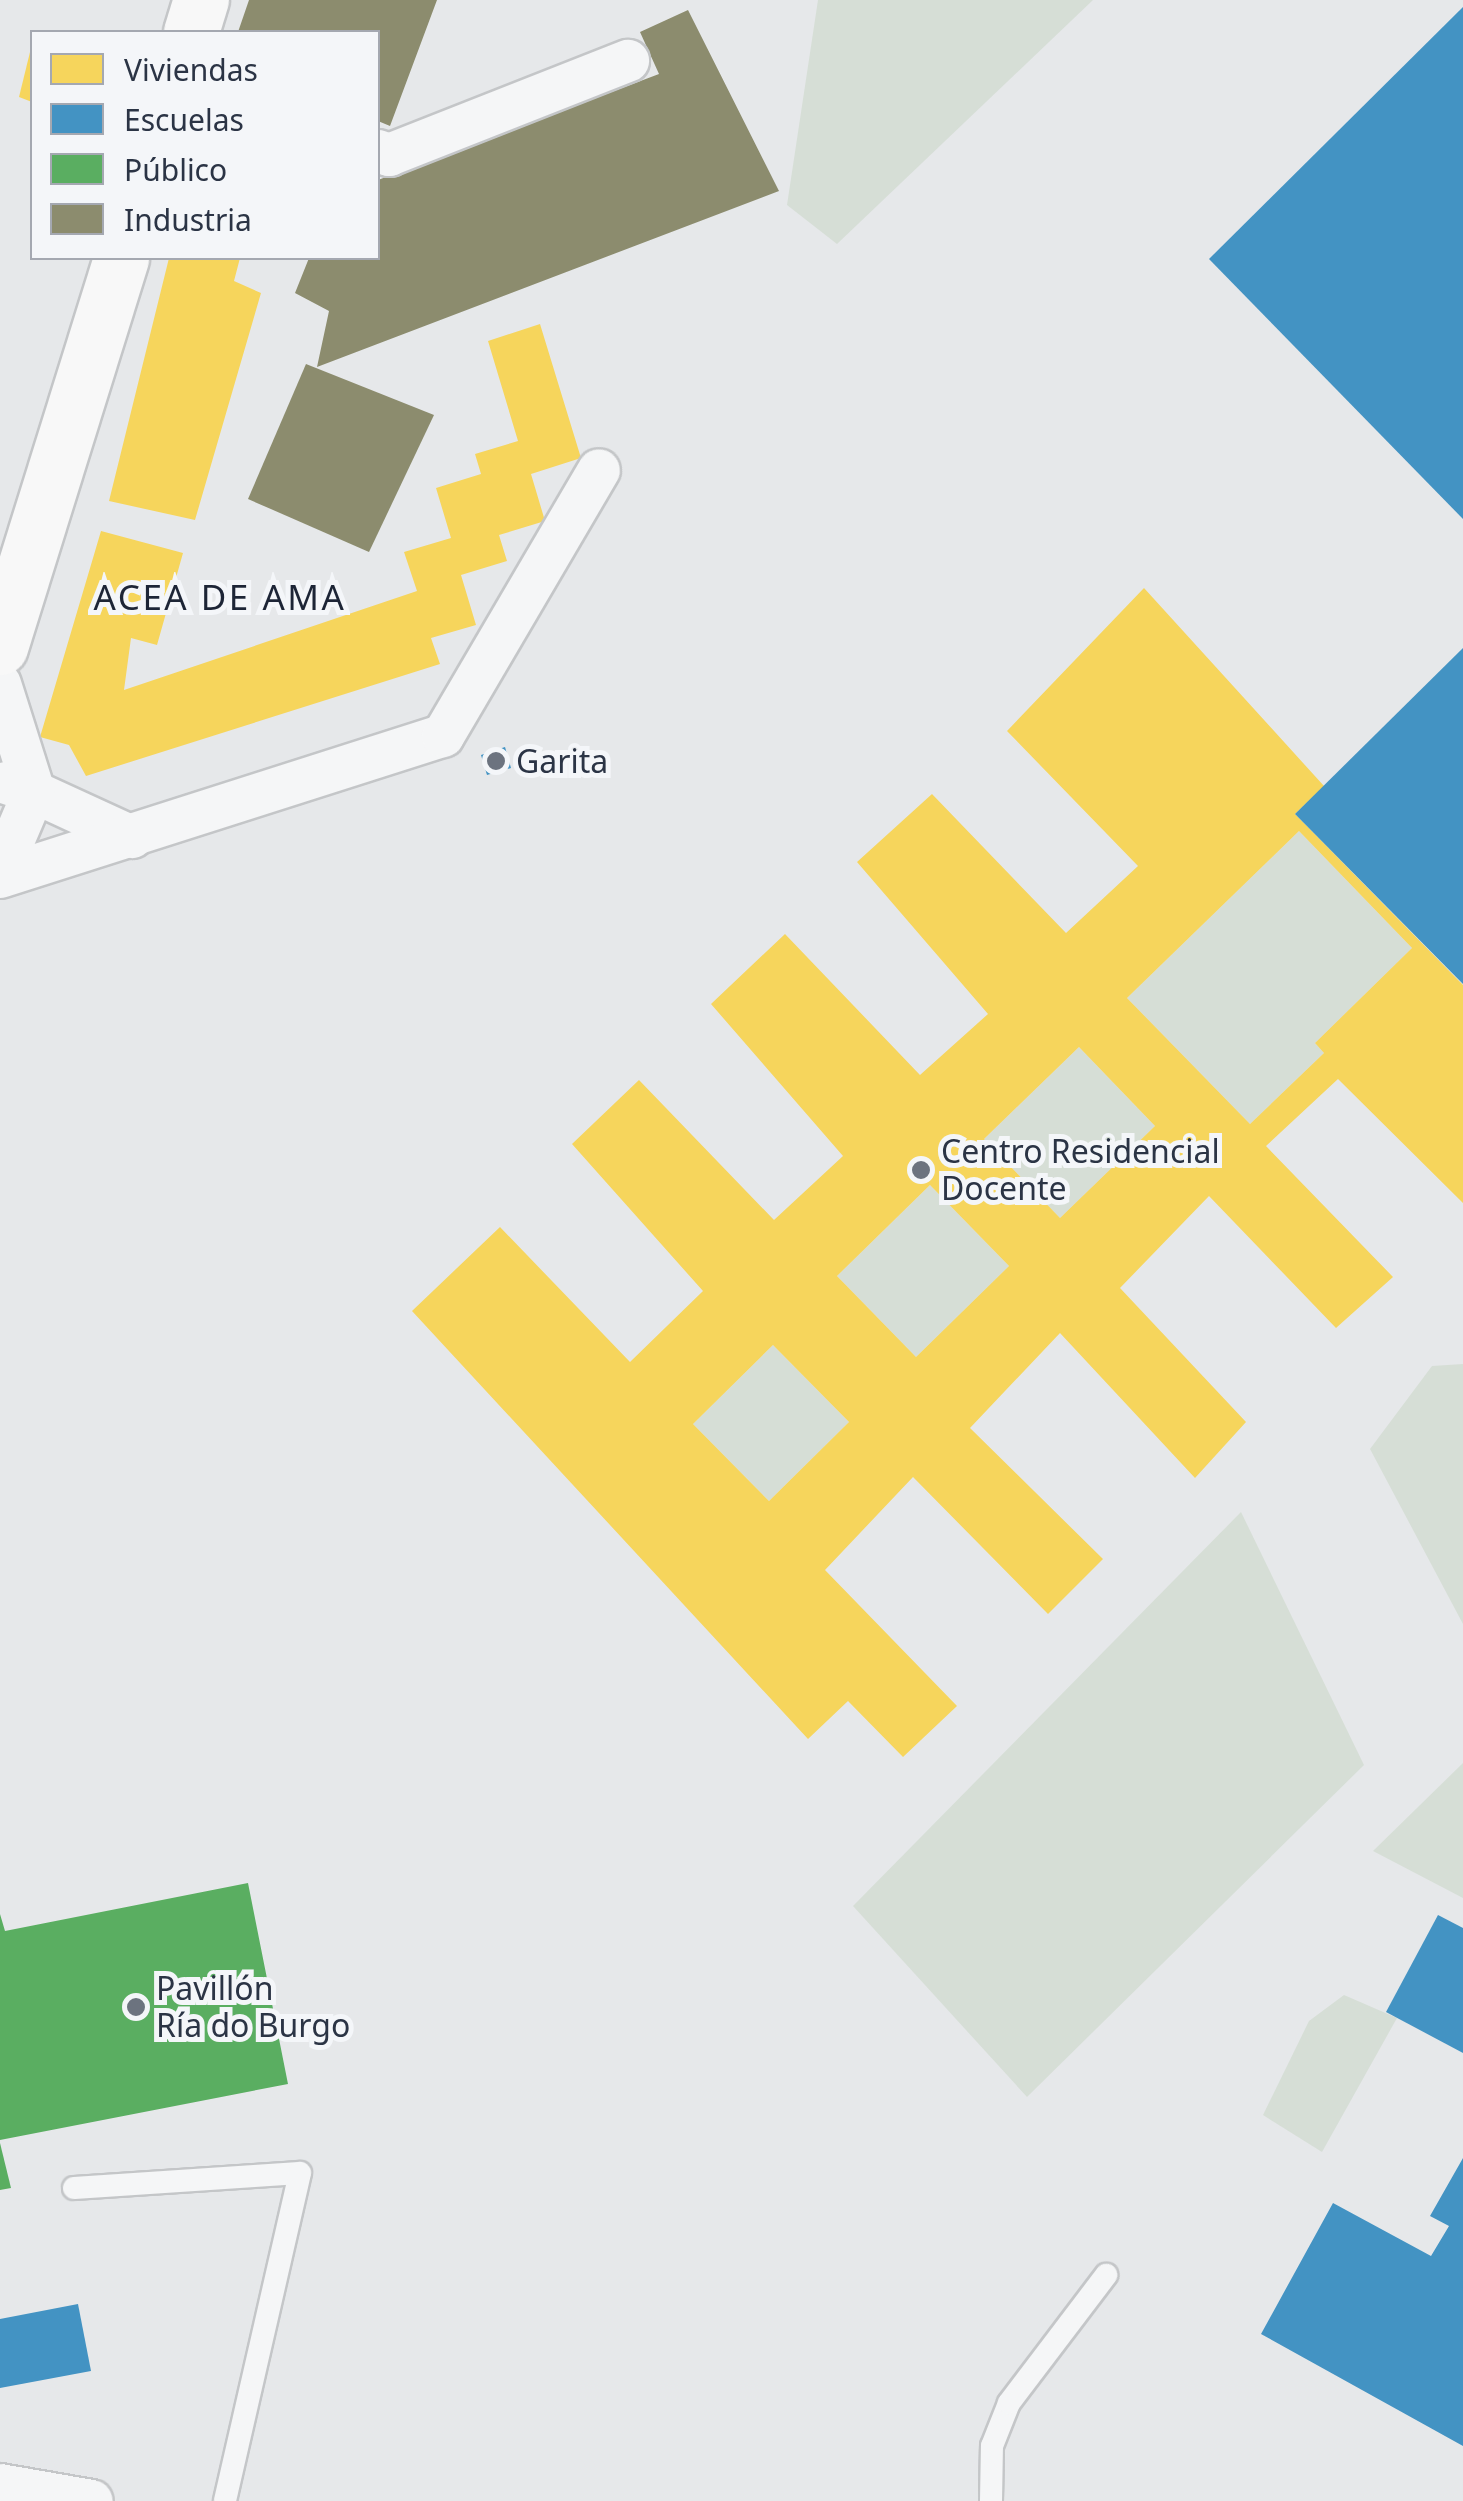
<!DOCTYPE html>
<html>
<head>
<meta charset="utf-8">
<style>
	body { margin:0 }
	#map { position:relative; width:1463px; height:2501px; overflow:hidden; background:#e6e8ea; font-family:"Noto Sans",sans-serif }
	div>[style] { position:absolute }
	[style*='--x'] { left:calc(var(--x)*1px); top:calc(var(--y)*1px); width:calc(var(--w)*1px); rotate:calc(var(--a)*1deg) }
	.green>* { inset:0; background:#d6ded6 }
	.homes>* { inset:0; background:#f6d55c }
	.schools>* { inset:0; background:#4393c3 }
	.public>* { inset:0; background:#5aae61 }
	.industry>* { inset:0; background:#8c8c6e }
	.roads { filter:drop-shadow(2px 0 #c4c6c8) drop-shadow(-2px 0 #c4c6c8) drop-shadow(0 2px #c4c6c8) drop-shadow(0 -2px #c4c6c8) }
	.service>* { height:22px; margin:-11px; padding:0 11px; transform-origin:11px; border-radius:11px; background:#f5f6f7 }
	.minor>* { height:42px; margin:-21px; padding:0 21px; transform-origin:21px; border-radius:21px; background:#f5f6f7 }
	.secondary>* { height:55px; margin:-27.5px; padding:0 27.5px; transform-origin:27.5px; border-radius:27.5px; background:#f8f8f8 }
	.dots>* { width:28px; height:28px; translate:-50% -50%; box-sizing:border-box; border:5px solid #f4f6f9; border-radius:50% }
	span { translate:-50% -50%; white-space:nowrap; text-align:center; line-height:1.15; -webkit-text-stroke:10px #f4f6f9; paint-order:stroke }
	.poi-label { font-size:32px; color:#2b3445 }
	.left { translate:0 -50%; text-align:left }
	.neighbourhood-label { font-size:35px; color:#1d2536; letter-spacing:2.5px }
	.legend { position:absolute; left:30px; top:30px; width:350px; height:230px; box-sizing:border-box; background:#f4f6f9; border:2px solid #a4a8b1; margin:0; padding:12px 18px; list-style:none; font-size:30px; color:#2b3445 }
	.legend li { display:flex; align-items:center; gap:20px; height:50px }
	.legend b { width:50px; border:2px solid #a4a8b1 }
</style>
</head>
<body>
<div id="map">
	<div class="green">
		<div style="clip-path:polygon(818px 0,1093px 0,837px 244px,787px 205px)"></div>
		<div style="clip-path:polygon(1299px 831px,1412px 948px,1315px 1043px,1324px 1053px,1250px 1124px,1127px 998px)"></div>
		<div style="clip-path:polygon(1079px 1047px,1155px 1126px,1060px 1218px,984px 1139px)"></div>
		<div style="clip-path:polygon(930px 1185px,1009px 1266px,916px 1357px,837px 1276px)"></div>
		<div style="clip-path:polygon(773px 1345px,849px 1422px,769px 1501px,693px 1424px)"></div>
		<div style="clip-path:polygon(1463px 1364px,1463px 1624px,1370px 1449px,1432px 1366px)"></div>
		<div style="clip-path:polygon(1241px 1512px,1364px 1765px,1027px 2097px,853px 1906px)"></div>
		<div style="clip-path:polygon(1463px 1763px,1463px 1898px,1373px 1851px)"></div>
		<div style="clip-path:polygon(1344px 1995px,1397px 2018px,1322px 2152px,1263px 2115px,1309px 2021px)"></div>
	</div>
	<div class="homes">
		<div style="clip-path:polygon(31px 48px,32px 48px,32px 102px,19px 97px)"></div>
		<div style="clip-path:polygon(169px 258px,240px 258px,234px 281px,261px 293px,195px 520px,109px 501px)"></div>
		<div style="clip-path:polygon(540px 324px,581px 458px,531px 474px,545px 521px,499px 535px,507px 561px,461px 575px,476px 625px,431px 638px,440px 664px,86px 776px,69px 745px,40px 737px,101px 531px,183px 553px,157px 645px,131px 638px,124px 690px,417px 591px,404px 552px,451px 538px,436px 488px,481px 474px,475px 454px,518px 441px,488px 341px)"></div>
		<div style="clip-path:polygon(evenodd,1144px 588px,1324px 786px,1295px 814px,1463px 985px,1463px 1203px,1338px 1079px,1266px 1146px,1393px 1277px,1336px 1328px,1209px 1196px,1120px 1288px,1246px 1422px,1195px 1478px,1060px 1333px,970px 1428px,1103px 1559px,1048px 1614px,913px 1477px,825px 1570px,957px 1706px,903px 1757px,848px 1701px,808px 1739px,412px 1311px,500px 1227px,630px 1362px,703px 1291px,572px 1144px,639px 1080px,774px 1220px,843px 1156px,711px 1004px,785px 934px,920px 1075px,988px 1014px,857px 862px,932px 794px,1066px 933px,1138px 866px,1007px 731px,1144px 588px,1299px 831px,1412px 948px,1315px 1043px,1324px 1053px,1250px 1124px,1127px 998px,1299px 831px,1144px 588px,1079px 1047px,1155px 1126px,1060px 1218px,984px 1139px,1079px 1047px,1144px 588px,930px 1185px,1009px 1266px,916px 1357px,837px 1276px,930px 1185px,1144px 588px,773px 1345px,849px 1422px,769px 1501px,693px 1424px,773px 1345px)"></div>
	</div>
	<div class="schools">
		<div style="clip-path:polygon(1463px 7px,1463px 519px,1209px 259px)"></div>
		<div style="clip-path:polygon(1463px 648px,1463px 984px,1295px 814px)"></div>
		<div style="clip-path:polygon(505px 747px,511px 768px,487px 775px,481px 755px)"></div>
		<div style="clip-path:polygon(1438px 1915px,1463px 1928px,1463px 2053px,1386px 2012px)"></div>
		<div style="clip-path:polygon(1463px 2158px,1463px 2446px,1261px 2334px,1333px 2203px,1431px 2256px,1449px 2226px,1430px 2216px)"></div>
		<div style="clip-path:polygon(78px 2304px,91px 2371px,0 2388px,0 2319px)"></div>
	</div>
	<div class="public">
		<div style="clip-path:polygon(248px 1883px,288px 2084px,0 2140px,0 1914px,5px 1931px)"></div>
		<div style="clip-path:polygon(0 2143px,11px 2188px,0 2190px)"></div>
	</div>
	<div class="industry">
		<div style="clip-path:polygon(249px 0,437px 0,390px 126px,378px 121px,378px 32px,238px 32px)"></div>
		<div style="clip-path:polygon(688px 10px,779px 191px,317px 367px,329px 311px,295px 293px,309px 258px,378px 258px,378px 180px,659px 74px,640px 32px)"></div>
		<div style="clip-path:polygon(306px 364px,434px 415px,369px 552px,248px 499px)"></div>
	</div>
	<div class="roads">
		<div class="service">
			<div style="--x:74;--y:2188;--w:226;--a:-3.8"></div>
			<div style="--x:300;--y:2173;--w:336;--a:102.9"></div>
			<div style="--x:991;--y:2501;--w:55;--a:-89"></div>
			<div style="--x:992;--y:2446;--w:46;--a:-68.4"></div>
			<div style="--x:1009;--y:2403;--w:161;--a:-52.8"></div>
		</div>
		<div class="minor">
			<div style="--x:378;--y:151;--w:12;--a:20"></div>
			<div style="--x:389;--y:155;--w:257;--a:-21.5"></div>
			<div style="--x:0;--y:684;--w:113;--a:72.5"></div>
			<div style="--x:34;--y:792;--w:108;--a:24.7"></div>
			<div style="--x:0;--y:872;--w:87;--a:-67"></div>
			<div style="--x:34;--y:792;--w:29;--a:-162"></div>
			<div style="--x:0;--y:877;--w:465;--a:-17.7"></div>
			<div style="--x:443;--y:736;--w:308;--a:-59.6"></div>
			<div style="--x:0;--y:2485;--w:93;--a:9.9"></div>
		</div>
		<div class="secondary">
			<div style="--x:191;--y:32;--w:34;--a:-73"></div>
			<div style="--x:0;--y:647;--w:407;--a:-72.7"></div>
		</div>
	</div>
	<div class="dots">
		<div style="left:496px;top:761px;background:#6c737f"></div>
		<div style="left:921px;top:1170px;background:#6c737f"></div>
		<div style="left:136px;top:2007px;background:#6c737f"></div>
	</div>
	<div class="poi-label">
		<span class="left" style="left:516px;top:761px">Garita</span>
		<span class="left" style="left:941px;top:1170px">Centro Residencial<br>Docente</span>
		<span class="left" style="left:156px;top:2007px">Pavillón<br>Ría do Burgo</span>
	</div>
	<div class="neighbourhood-label">
		<span style="left:220px;top:597px">ACEA DE AMA</span>
	</div>
	<ul class="legend">
	<li><b style="height:28px;background:#f6d55c"></b>Viviendas</li>
	<li><b style="height:28px;background:#4393c3"></b>Escuelas</li>
	<li><b style="height:28px;background:#5aae61"></b>Público</li>
	<li><b style="height:28px;background:#8c8c6e"></b>Industria</li>
	</ul>
</div>
</body>
</html>
